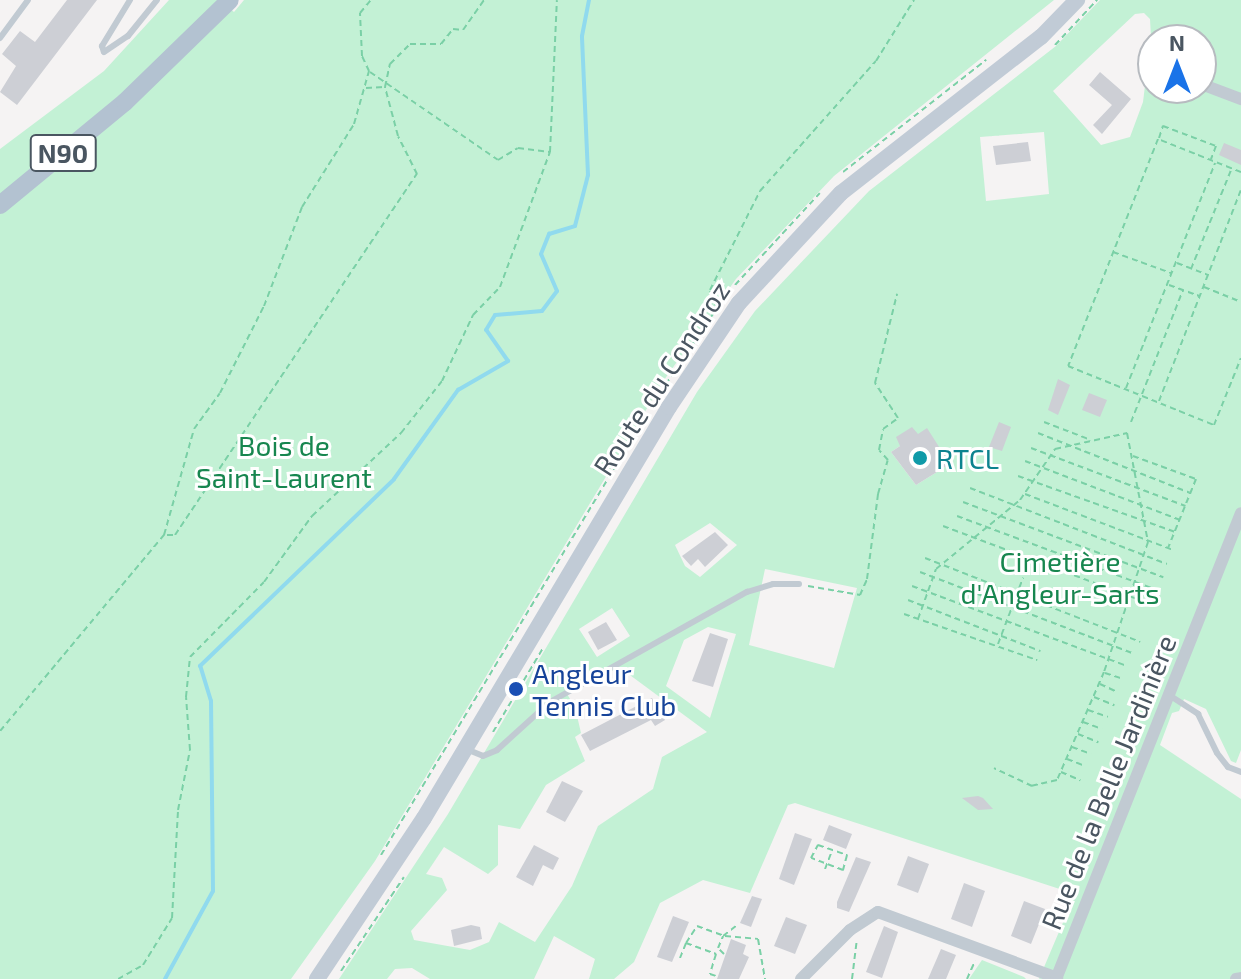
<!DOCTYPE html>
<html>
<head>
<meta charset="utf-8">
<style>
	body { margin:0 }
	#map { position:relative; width:1241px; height:979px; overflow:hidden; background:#f5f3f3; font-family:"Exo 2",sans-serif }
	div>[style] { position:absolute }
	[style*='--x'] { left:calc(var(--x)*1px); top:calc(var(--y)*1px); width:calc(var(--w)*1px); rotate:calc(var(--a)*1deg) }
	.green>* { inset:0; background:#c3f1d5 }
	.stream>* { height:4px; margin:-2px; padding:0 2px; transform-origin:2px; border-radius:2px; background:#90daee }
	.building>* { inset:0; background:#cdcfd5 }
	.path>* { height:2px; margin-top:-1px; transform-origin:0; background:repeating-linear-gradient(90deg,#7ad0a6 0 6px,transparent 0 10px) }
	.service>* { height:6px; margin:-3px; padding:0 3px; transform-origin:3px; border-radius:3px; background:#c1cad2 }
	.minor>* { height:12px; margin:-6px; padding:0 6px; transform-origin:6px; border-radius:6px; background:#c1cad2 }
	.secondary>* { height:16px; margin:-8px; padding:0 8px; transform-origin:8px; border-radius:8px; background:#c1cbd6 }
	.primary>* { height:18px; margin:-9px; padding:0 9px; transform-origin:9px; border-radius:9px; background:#b3c2d1 }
	.dots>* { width:22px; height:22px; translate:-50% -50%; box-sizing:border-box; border:4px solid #fff; border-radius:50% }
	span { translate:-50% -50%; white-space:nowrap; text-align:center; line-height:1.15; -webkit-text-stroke:6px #fff; paint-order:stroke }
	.shield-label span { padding:2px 6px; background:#fff; border:2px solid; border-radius:6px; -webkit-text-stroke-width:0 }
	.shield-label { font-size:26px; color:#4a5661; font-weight:700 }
	.street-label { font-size:28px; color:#4a5661 }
	.park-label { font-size:28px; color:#17864f }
	.culture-label { font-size:28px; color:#0d838f }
	.left { translate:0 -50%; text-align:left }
	.transit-label { font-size:28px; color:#164399 }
	.north { position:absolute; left:1137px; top:24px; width:80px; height:80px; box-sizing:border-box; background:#fff; border:2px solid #b7bbc0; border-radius:50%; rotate:0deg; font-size:22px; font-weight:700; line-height:32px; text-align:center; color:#4a5661 }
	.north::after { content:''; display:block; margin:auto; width:28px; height:36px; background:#1a73e8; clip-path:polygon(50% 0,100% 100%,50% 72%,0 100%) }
</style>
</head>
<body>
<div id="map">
	<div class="green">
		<div style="clip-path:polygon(169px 0,220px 0,234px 12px,244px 0,1054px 0,834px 176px,736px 279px,664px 380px,375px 861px,291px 979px,0 979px,0 149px,104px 71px)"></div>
		<div style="clip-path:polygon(evenodd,1100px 0,1241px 0,1241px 750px,1236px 763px,1231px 761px,1206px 709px,1184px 699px,1179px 711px,1172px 713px,1160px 745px,1241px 799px,1241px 979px,1039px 979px,1075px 894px,795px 803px,788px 805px,750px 893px,703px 880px,660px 903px,634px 962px,614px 979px,589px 979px,595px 959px,554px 936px,534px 979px,430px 979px,412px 968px,395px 969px,387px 979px,339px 979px,448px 814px,697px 392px,755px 311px,869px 191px,1056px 46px,1100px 0,1144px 13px,1150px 19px,1151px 37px,1143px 102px,1130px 137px,1101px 145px,1053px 91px,1135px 14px,1144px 13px,1100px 0,1153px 40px,1201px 40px,1201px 88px,1153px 88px,1153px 40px,1100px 0,1044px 132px,1049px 194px,986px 201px,980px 137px,1044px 132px,1100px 0,918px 434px,950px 464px,916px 485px,891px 452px,918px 434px,1100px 0,710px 523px,737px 545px,700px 577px,685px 566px,675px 545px,710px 523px,1100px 0,765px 569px,857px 588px,834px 668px,749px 645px,765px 569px,1100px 0,612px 608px,630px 636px,597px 657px,579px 629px,612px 608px,1100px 0,708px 627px,736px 634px,710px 718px,666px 686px,684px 640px,708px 627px,1100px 0,619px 667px,707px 732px,662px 757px,653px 789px,598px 826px,572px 886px,535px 942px,499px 922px,489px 942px,470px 950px,414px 940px,411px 931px,447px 890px,442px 878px,426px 874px,444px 847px,488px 874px,498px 865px,498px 825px,520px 829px,546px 785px,585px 761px,575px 737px,581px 733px,575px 707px,567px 694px,619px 667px)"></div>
		<div style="clip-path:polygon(982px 960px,1024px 977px,1026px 979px,969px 979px)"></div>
	</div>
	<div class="stream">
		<div style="--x:165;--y:979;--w:100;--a:-61.4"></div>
		<div style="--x:213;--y:891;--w:190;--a:-90.6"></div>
		<div style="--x:211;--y:701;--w:37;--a:-107"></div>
		<div style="--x:200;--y:666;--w:269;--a:-43.9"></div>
		<div style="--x:394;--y:479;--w:110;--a:-54.3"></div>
		<div style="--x:458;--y:390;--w:58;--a:-30.1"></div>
		<div style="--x:508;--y:361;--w:38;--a:-125"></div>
		<div style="--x:486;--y:330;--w:17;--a:-59"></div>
		<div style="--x:495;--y:315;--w:47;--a:-4.9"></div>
		<div style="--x:542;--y:311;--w:25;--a:-53"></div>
		<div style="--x:557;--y:291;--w:40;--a:-113.4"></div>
		<div style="--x:541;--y:254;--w:22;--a:-68"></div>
		<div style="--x:549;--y:234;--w:27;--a:-17"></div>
		<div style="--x:575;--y:226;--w:53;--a:-75.7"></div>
		<div style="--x:588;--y:175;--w:139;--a:-92.5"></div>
		<div style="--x:582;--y:36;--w:37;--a:-79"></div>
	</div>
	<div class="building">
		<div style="clip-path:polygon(67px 0,97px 0,17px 105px,0 92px,16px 66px,2px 54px,20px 31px,35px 42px)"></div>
		<div style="clip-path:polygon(1100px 72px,1131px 99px,1102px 134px,1093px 125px,1112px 105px,1089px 85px)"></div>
		<div style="clip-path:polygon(1028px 142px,1031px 161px,996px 165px,993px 146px)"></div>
		<div style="clip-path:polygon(1224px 143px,1241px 150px,1241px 165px,1219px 155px)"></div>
		<div style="clip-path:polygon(1058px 379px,1070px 385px,1058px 415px,1048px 410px)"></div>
		<div style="clip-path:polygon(1089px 393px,1107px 400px,1100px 417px,1082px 410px)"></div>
		<div style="clip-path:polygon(999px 422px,1011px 427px,1002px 451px,989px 447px)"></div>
		<div style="clip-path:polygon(912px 427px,918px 434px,927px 428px,950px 464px,916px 485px,891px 452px,900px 446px,896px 437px)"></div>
		<div style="clip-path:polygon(715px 532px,728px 545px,705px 567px,698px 559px,691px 566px,682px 556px)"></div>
		<div style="clip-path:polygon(606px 622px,617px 640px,598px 650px,588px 632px)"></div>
		<div style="clip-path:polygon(710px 633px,728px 639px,713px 687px,692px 681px)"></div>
		<div style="clip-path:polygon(652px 698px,665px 720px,655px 726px,651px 720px,590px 751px,581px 735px)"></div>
		<div style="clip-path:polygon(562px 781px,583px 791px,565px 822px,546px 812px)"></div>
		<div style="clip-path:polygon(978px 796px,983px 798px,993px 809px,978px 810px,962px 798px)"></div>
		<div style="clip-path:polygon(829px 825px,852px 834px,846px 849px,823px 840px)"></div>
		<div style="clip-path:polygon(795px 833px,812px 839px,794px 885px,779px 879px)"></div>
		<div style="clip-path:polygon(534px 845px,559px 858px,553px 870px,543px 865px,533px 886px,516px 877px)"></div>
		<div style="clip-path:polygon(908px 856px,929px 864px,918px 893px,897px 885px)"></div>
		<div style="clip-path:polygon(856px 857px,871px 862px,849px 912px,837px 908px,837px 902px)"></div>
		<div style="clip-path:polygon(964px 883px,985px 891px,972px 927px,951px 919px)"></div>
		<div style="clip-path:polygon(752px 896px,762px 899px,751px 927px,740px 923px)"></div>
		<div style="clip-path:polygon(1024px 901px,1045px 909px,1031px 944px,1011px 936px)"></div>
		<div style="clip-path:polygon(673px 916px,689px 922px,672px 962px,657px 957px)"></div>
		<div style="clip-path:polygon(786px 917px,807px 925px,795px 954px,774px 946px)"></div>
		<div style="clip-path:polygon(471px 925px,480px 927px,482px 939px,454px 946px,451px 930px)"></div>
		<div style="clip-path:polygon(884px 926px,898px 932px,882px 978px,866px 972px)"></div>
		<div style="clip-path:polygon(731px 939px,746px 945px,743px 954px,749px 957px,739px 979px,717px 979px)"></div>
		<div style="clip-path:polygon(941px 949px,956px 955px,946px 979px,928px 979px)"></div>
	</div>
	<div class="path">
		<div style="--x:1055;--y:45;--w:62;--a:-47"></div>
		<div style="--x:370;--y:72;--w:155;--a:34.5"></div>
		<div style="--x:498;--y:160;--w:23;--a:-31"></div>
		<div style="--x:518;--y:148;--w:32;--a:7"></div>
		<div style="--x:366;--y:88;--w:18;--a:-3"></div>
		<div style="--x:1159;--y:138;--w:13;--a:-72"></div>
		<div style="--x:1163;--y:126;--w:57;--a:20.7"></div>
		<div style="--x:1216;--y:146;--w:14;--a:111"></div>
		<div style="--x:843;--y:172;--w:182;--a:-38.1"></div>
		<div style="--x:1241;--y:172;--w:89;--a:-158.3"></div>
		<div style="--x:1158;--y:139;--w:244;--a:111.6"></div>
		<div style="--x:1068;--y:366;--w:157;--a:22"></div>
		<div style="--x:1214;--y:425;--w:72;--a:-68.1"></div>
		<div style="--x:1113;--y:252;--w:62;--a:19.9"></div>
		<div style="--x:1177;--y:263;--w:33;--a:21"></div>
		<div style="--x:1191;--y:269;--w:107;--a:-68"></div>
		<div style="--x:735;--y:285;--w:125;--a:-47.3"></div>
		<div style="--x:1169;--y:285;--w:33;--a:20"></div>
		<div style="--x:1204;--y:287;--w:40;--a:22"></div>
		<div style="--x:716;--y:306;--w:17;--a:-111"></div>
		<div style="--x:710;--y:290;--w:111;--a:-63.2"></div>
		<div style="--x:760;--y:191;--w:174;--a:-48.3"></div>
		<div style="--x:876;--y:61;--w:72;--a:-58.1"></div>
		<div style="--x:1126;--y:388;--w:242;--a:-68.4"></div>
		<div style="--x:660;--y:393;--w:110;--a:-56.2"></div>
		<div style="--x:1159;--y:401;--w:226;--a:-68.8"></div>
		<div style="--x:1044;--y:422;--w:50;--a:21"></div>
		<div style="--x:1131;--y:422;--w:142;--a:-68.5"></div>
		<div style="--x:1038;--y:433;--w:163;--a:21.5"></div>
		<div style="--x:1031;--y:448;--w:165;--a:20.6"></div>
		<div style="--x:1133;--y:456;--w:67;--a:20.1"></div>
		<div style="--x:1196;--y:479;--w:74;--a:112.1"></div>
		<div style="--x:1025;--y:461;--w:166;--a:20.8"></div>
		<div style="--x:1018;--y:476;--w:167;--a:19.6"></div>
		<div style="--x:970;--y:488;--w:211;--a:21.1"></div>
		<div style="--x:1025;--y:494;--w:158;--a:20.7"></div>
		<div style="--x:963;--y:502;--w:214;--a:20.6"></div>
		<div style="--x:957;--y:516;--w:213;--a:20.3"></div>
		<div style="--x:943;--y:526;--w:224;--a:20.6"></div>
		<div style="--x:167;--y:535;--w:8;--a:0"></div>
		<div style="--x:175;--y:535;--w:435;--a:-56.2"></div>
		<div style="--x:417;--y:174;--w:42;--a:-116.6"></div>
		<div style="--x:398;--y:136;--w:51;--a:-104.9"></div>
		<div style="--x:385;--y:87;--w:24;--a:-78"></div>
		<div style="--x:390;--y:64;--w:28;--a:-45"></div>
		<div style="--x:410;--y:44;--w:31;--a:0"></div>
		<div style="--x:441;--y:44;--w:19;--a:-51"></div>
		<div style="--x:453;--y:29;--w:10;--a:6"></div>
		<div style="--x:463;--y:30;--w:37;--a:-55"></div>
		<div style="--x:925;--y:558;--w:231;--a:21.3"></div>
		<div style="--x:920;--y:572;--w:227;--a:20.9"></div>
		<div style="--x:808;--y:586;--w:53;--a:9.8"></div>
		<div style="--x:860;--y:595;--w:17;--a:-66"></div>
		<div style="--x:867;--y:579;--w:86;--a:-82.6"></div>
		<div style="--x:878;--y:494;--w:35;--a:-74"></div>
		<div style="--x:888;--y:460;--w:13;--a:-132"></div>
		<div style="--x:879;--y:450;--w:21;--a:-79"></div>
		<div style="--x:883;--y:429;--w:19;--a:-36"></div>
		<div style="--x:898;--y:418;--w:42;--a:-123.3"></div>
		<div style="--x:875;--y:383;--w:92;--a:-76.1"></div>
		<div style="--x:912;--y:586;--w:229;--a:20.4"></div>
		<div style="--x:908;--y:600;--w:142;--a:21.1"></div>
		<div style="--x:904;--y:614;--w:141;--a:19.1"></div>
		<div style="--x:918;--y:619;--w:53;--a:-70.2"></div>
		<div style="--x:936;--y:569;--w:109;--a:-39.4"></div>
		<div style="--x:1020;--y:500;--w:62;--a:-55.5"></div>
		<div style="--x:1055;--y:449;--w:74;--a:-12.5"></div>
		<div style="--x:1127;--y:433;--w:111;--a:79.1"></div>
		<div style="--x:1148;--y:542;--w:137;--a:108.7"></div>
		<div style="--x:1104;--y:672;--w:118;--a:113.5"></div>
		<div style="--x:1057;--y:780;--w:26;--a:167"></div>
		<div style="--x:1032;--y:786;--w:42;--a:-154.7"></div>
		<div style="--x:998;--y:644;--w:71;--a:-69.3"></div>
		<div style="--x:1105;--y:673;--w:19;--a:18"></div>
		<div style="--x:1100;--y:684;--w:19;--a:25"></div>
		<div style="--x:1094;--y:697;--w:22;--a:22"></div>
		<div style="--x:1088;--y:710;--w:21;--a:19"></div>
		<div style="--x:1083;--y:722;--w:20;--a:20"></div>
		<div style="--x:0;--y:731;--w:256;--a:-50.1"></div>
		<div style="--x:164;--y:535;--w:110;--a:-74.2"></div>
		<div style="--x:194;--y:429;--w:44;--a:-54.2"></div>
		<div style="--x:220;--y:393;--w:97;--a:-63.2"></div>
		<div style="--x:264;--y:306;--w:106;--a:-69"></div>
		<div style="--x:302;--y:207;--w:98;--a:-57.9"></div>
		<div style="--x:354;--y:124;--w:55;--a:-74.2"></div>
		<div style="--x:369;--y:71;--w:17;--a:-115"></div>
		<div style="--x:362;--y:56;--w:43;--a:-92.7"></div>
		<div style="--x:360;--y:13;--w:17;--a:-50"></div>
		<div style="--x:493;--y:732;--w:98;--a:-59.2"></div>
		<div style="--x:1078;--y:734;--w:22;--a:22"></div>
		<div style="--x:1072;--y:747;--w:20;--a:20"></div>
		<div style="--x:1067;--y:759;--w:19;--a:21"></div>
		<div style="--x:1061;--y:772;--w:21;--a:23"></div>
		<div style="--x:818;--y:845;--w:31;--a:19"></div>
		<div style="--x:847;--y:855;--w:16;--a:105"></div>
		<div style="--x:843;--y:870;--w:34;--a:-159"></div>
		<div style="--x:811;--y:858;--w:15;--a:-62"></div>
		<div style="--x:381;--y:855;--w:498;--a:-58.9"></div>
		<div style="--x:825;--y:869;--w:19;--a:-69"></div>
		<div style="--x:686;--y:943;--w:20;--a:-57"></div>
		<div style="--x:697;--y:926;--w:30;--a:20"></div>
		<div style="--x:725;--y:936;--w:33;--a:5"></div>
		<div style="--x:758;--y:939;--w:41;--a:80.1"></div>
		<div style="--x:724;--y:954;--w:8;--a:-135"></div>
		<div style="--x:718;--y:948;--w:13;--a:-67"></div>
		<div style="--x:723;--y:936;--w:18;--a:-38"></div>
		<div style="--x:680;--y:958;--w:16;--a:-68"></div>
		<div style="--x:686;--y:943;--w:32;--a:20"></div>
		<div style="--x:716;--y:954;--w:21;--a:107"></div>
		<div style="--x:710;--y:974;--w:6;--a:18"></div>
		<div style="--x:341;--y:971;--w:113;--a:-56.2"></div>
		<div style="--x:118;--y:979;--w:29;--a:-29"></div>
		<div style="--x:143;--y:965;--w:55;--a:-58.3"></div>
		<div style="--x:172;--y:918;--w:108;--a:-86.8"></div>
		<div style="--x:178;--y:810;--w:61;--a:-78.7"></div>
		<div style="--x:190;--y:750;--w:53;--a:-94.3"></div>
		<div style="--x:186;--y:697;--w:40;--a:-84.3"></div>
		<div style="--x:190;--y:657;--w:105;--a:-45.4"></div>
		<div style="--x:264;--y:582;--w:82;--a:-54"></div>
		<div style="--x:312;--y:516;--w:122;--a:-43"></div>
		<div style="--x:401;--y:433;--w:66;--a:-51.7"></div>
		<div style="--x:442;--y:381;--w:73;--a:-64.8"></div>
		<div style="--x:473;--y:315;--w:39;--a:-46"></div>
		<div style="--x:500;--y:287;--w:144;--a:-69.7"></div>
		<div style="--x:550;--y:152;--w:152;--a:-87.4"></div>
		<div style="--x:852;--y:979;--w:38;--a:-83"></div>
		<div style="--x:967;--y:979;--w:20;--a:-66"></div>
	</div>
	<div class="service">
		<div style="--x:130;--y:0;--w:54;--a:121.3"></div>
		<div style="--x:102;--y:46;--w:6;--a:72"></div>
		<div style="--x:104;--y:52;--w:29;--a:-34"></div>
		<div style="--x:128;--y:36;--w:46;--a:-51.1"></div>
		<div style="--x:0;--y:38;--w:47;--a:-53.6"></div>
		<div style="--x:1169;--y:695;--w:35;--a:33"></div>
		<div style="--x:1198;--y:714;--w:43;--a:64"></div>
		<div style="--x:1217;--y:753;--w:18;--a:52"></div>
		<div style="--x:1228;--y:767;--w:14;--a:21"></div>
		<div style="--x:466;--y:749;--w:18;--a:22"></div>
		<div style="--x:483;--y:756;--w:15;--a:-23"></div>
		<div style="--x:497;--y:750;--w:72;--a:-42.2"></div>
		<div style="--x:550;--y:702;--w:226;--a:-29.2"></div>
		<div style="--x:747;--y:592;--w:27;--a:-17"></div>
		<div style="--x:773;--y:584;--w:26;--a:0"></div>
	</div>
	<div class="minor">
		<div style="--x:1201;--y:84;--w:43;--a:20.6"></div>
		<div style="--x:801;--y:979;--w:69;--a:-45"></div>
		<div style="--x:850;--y:930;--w:33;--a:-33"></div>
		<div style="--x:878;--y:912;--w:191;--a:20.2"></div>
		<div style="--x:1056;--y:979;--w:501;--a:-68.35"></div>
		<div style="--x:1236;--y:979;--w:5;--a:-11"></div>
	</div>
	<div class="secondary">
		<div style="--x:317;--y:979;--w:193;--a:-56.4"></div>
		<div style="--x:424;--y:818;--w:478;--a:-59.2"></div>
		<div style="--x:669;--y:407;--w:125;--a:-56.1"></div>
		<div style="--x:739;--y:303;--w:150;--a:-47.2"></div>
		<div style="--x:841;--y:193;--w:254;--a:-38"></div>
		<div style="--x:1041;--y:37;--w:52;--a:-45.8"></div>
	</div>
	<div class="primary">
		<div style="--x:0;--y:205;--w:162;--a:-39.5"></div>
		<div style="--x:125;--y:102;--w:146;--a:-44.2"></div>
	</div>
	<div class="dots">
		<div style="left:920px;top:458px;background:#0f9aa8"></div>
		<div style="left:516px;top:689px;background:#1a4fb4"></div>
	</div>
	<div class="shield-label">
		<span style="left:63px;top:153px">N90</span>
	</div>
	<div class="street-label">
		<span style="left:661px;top:378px;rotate:-57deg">Route du Condroz</span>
		<span style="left:1108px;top:782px;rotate:-68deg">Rue de la Belle Jardinière</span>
	</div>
	<div class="park-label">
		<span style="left:284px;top:461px">Bois de<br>Saint-Laurent</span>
		<span style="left:1060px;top:577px">Cimetière<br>d'Angleur-Sarts</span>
	</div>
	<div class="culture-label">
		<span class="left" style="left:936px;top:458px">RTCL</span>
	</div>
	<div class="transit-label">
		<span class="left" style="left:532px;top:689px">Angleur<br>Tennis Club</span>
	</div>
	<div class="north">N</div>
</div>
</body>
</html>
